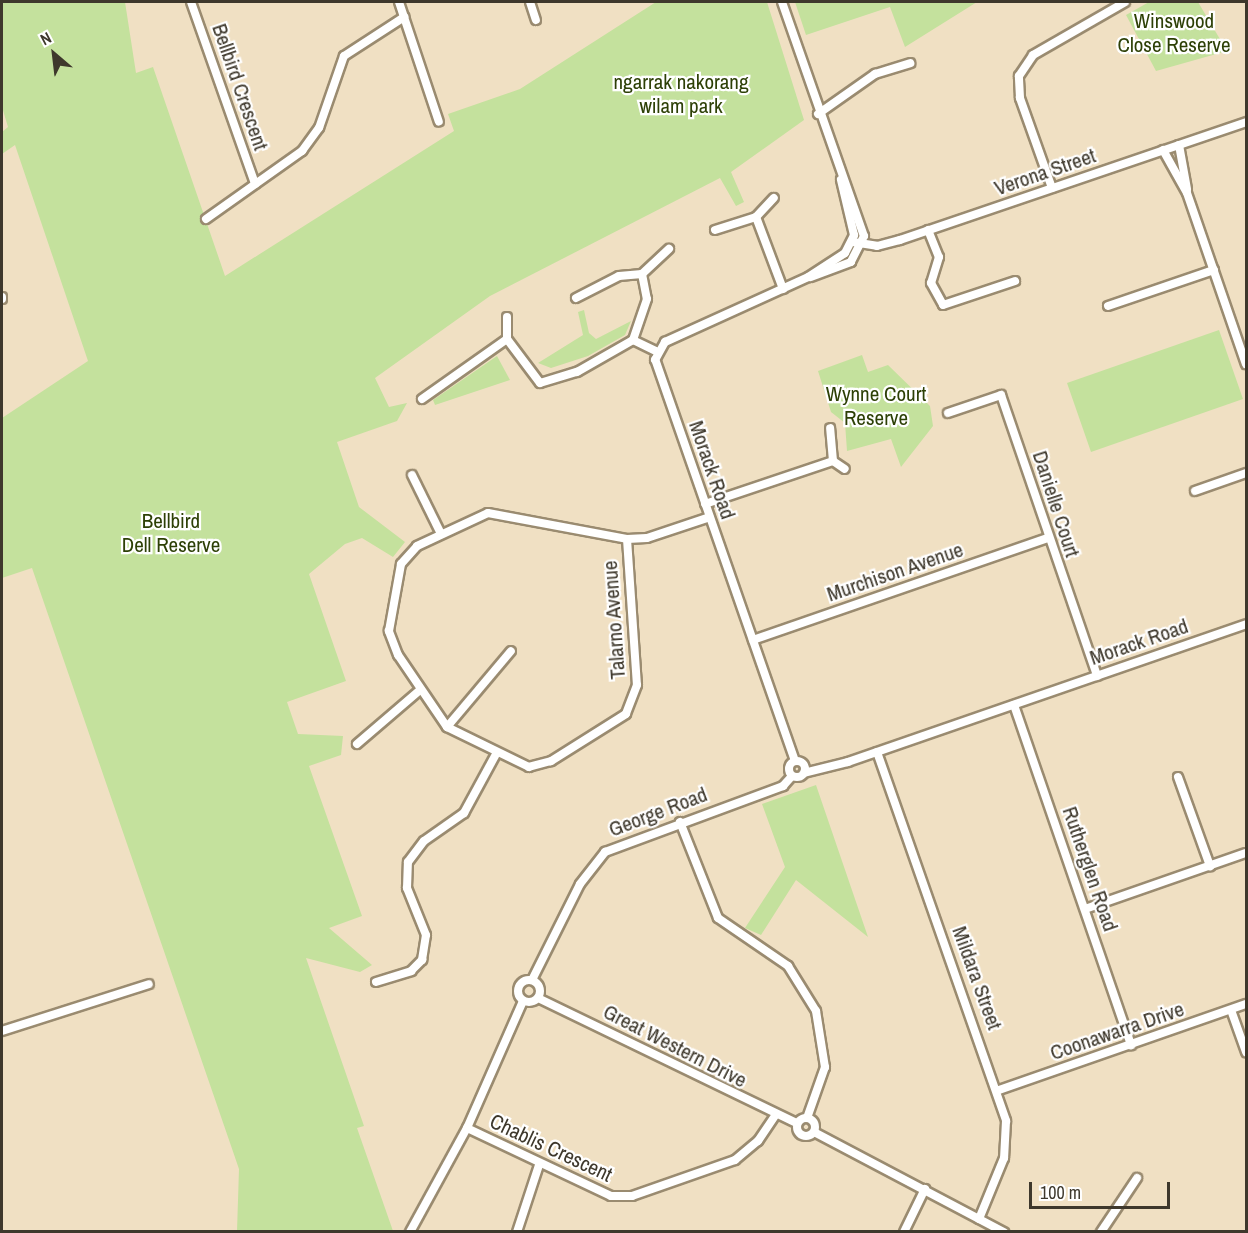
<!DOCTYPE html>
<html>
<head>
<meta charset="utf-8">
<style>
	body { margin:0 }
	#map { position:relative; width:1248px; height:1233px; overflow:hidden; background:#f0e0c3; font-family:"Archivo Narrow",sans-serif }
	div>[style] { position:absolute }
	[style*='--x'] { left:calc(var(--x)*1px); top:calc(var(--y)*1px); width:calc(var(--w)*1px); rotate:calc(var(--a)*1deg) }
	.green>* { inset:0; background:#c4e19d }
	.roads { filter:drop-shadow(2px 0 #9a8b70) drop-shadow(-2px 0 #9a8b70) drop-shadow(0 2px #9a8b70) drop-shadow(0 -2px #9a8b70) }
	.minor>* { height:8px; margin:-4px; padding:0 4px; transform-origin:4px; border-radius:4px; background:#fff }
	.minor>.ring { margin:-4px; padding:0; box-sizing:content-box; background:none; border:8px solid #fff; border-radius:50% }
	span { translate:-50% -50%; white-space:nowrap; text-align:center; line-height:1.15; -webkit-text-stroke:4.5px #fff; paint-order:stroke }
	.park-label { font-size:21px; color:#2d4006 }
	.street-label { font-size:21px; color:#3e382c }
	.frame { position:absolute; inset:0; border:3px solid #3e382c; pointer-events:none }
	.north { position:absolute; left:24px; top:24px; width:60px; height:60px; -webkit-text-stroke:4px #fff; paint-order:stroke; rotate:332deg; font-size:16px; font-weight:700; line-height:24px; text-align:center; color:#3e382c }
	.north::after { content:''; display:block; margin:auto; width:21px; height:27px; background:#3e382c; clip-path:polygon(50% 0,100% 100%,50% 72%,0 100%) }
	.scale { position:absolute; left:1029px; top:1182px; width:141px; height:27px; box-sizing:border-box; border:3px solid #3e382c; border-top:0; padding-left:8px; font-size:18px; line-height:21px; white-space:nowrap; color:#3e382c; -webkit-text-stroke:4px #fff; paint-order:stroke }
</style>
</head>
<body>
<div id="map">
	<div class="green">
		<div style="clip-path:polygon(2px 2px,125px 2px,136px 73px,153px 67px,225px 276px,454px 131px,448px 114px,520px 89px,656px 2px,767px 2px,804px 120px,731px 172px,744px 202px,736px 206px,720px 178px,490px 296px,375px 378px,389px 407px,407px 403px,397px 421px,337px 442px,359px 507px,405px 542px,393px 557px,362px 538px,345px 544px,309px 574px,346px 681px,287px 702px,298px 734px,343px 736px,341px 755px,309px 766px,362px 916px,329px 928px,372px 965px,360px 972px,306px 958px,364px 1126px,357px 1128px,393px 1231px,237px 1231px,239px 1169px,32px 568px,2px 578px,2px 418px,88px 361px,15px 145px,2px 154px,2px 132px,8px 127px,2px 107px)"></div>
		<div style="clip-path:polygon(795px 2px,977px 2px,905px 47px,890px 7px,806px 35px)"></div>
		<div style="clip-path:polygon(1149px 2px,1198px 2px,1227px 51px,1156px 71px,1126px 15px)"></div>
		<div style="clip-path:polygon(584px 310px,589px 333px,596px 339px,631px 321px,625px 335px,588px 356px,551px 368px,538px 363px,583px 335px,578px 312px)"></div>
		<div style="clip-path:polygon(1219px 330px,1243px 399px,1091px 452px,1067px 383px)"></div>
		<div style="clip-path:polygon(862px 355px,868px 372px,888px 365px,930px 406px,933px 426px,901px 467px,891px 439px,847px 451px,845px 423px,831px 412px,818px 371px)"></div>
		<div style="clip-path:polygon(497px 356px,510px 380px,435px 405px,433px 400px)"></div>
		<div style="clip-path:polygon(816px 785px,868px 937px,796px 880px,761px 935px,745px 928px,785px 867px,762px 804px)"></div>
	</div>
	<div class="roads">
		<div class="minor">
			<div style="--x:191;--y:2;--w:193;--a:70.6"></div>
			<div style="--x:399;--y:2;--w:126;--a:71.6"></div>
			<div style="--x:530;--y:2;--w:19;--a:72"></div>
			<div style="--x:782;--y:2;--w:248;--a:70.7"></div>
			<div style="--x:864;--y:236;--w:29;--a:117"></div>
			<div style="--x:851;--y:262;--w:43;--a:159.4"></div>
			<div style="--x:818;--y:114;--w:70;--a:-35.1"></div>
			<div style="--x:875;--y:74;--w:37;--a:-17"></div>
			<div style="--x:1179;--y:145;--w:45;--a:79.7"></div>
			<div style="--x:1163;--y:150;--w:49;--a:60.8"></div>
			<div style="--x:1187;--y:193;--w:181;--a:71"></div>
			<div style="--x:1052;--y:188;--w:96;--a:-109.6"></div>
			<div style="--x:1020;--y:98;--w:22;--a:-93"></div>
			<div style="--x:1019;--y:76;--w:25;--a:-56"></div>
			<div style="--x:1033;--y:55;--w:106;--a:-29.9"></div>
			<div style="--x:756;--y:217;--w:77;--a:69.4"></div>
			<div style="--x:206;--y:219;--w:118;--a:-35.3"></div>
			<div style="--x:302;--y:151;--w:29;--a:-54"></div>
			<div style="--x:319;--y:128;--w:76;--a:-70.9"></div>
			<div style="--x:344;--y:56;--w:72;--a:-33"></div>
			<div style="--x:715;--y:230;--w:43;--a:-17.6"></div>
			<div style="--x:756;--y:217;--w:26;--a:-47"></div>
			<div style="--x:928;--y:230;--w:29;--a:68"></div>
			<div style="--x:939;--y:257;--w:27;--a:107"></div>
			<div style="--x:931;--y:283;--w:25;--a:61"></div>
			<div style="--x:943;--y:305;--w:76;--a:-18.4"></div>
			<div style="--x:853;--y:242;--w:24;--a:9"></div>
			<div style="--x:877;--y:246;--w:24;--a:-15"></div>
			<div style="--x:900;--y:240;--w:366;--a:-18.8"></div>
			<div style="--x:642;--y:274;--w:37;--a:-43"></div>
			<div style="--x:2;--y:297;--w:2;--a:90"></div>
			<div style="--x:576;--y:298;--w:48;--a:-27.1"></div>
			<div style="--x:619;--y:276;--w:23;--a:-5"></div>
			<div style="--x:642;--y:274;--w:25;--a:79"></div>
			<div style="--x:647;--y:299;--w:43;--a:108.9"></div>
			<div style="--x:1108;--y:306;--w:112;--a:-18.8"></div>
			<div style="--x:507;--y:317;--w:22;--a:90"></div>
			<div style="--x:422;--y:399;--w:104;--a:-35.2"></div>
			<div style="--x:507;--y:339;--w:55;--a:53.1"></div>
			<div style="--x:540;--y:383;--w:39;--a:-17"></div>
			<div style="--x:577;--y:372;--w:64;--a:-29.7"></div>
			<div style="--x:633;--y:340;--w:25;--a:26"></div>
			<div style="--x:948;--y:413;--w:56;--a:-18.8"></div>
			<div style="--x:1001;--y:395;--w:297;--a:71.1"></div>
			<div style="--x:833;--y:461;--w:14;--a:34"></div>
			<div style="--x:412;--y:475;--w:66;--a:63.8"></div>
			<div style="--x:1195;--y:491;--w:54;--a:-19.4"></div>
			<div style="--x:705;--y:504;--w:135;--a:-18.6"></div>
			<div style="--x:833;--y:461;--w:33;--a:-95"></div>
			<div style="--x:627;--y:539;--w:146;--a:86.1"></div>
			<div style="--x:637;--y:685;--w:31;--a:111"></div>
			<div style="--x:626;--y:714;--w:89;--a:147.9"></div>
			<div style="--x:551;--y:761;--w:23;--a:165"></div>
			<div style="--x:529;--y:767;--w:91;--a:-154"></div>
			<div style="--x:447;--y:727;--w:87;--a:-124.2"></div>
			<div style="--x:398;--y:655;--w:26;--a:-111"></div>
			<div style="--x:389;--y:631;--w:68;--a:-79.8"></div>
			<div style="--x:401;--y:564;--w:24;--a:-48"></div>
			<div style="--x:417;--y:546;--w:78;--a:-24.9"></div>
			<div style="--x:488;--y:513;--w:141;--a:10.6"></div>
			<div style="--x:627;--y:539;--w:20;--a:-3"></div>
			<div style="--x:647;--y:538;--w:66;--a:-18.4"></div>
			<div style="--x:753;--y:640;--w:312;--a:-19.1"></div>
			<div style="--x:1014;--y:705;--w:360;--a:71"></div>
			<div style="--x:447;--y:727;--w:99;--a:-49.9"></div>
			<div style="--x:357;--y:744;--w:83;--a:-40.6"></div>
			<div style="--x:877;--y:752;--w:391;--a:70.7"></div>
			<div style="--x:1006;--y:1121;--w:37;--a:93"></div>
			<div style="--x:1004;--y:1158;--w:66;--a:112.3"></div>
			<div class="ring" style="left:789px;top:761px;width:8px;height:8px"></div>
			<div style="--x:795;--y:761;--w:425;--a:-109.2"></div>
			<div style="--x:655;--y:360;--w:21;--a:-61"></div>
			<div style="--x:665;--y:342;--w:157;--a:-24.4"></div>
			<div style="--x:808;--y:277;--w:44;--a:-33"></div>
			<div style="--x:845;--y:253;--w:20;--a:-63"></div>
			<div style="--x:854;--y:235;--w:57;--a:-103.3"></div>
			<div style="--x:804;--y:773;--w:45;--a:-14"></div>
			<div style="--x:848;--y:762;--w:421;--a:-19.1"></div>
			<div style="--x:1178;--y:777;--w:95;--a:70.2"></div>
			<div style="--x:680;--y:822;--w:103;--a:68.4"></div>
			<div style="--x:718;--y:918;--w:85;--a:34.4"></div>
			<div style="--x:788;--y:966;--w:53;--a:58.1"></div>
			<div style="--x:816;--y:1011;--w:57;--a:80.9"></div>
			<div style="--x:825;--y:1067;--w:54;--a:109.4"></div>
			<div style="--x:1085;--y:909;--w:170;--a:-19.2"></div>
			<div class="ring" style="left:518px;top:980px;width:14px;height:14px"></div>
			<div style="--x:532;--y:980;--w:107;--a:-63.4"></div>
			<div style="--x:580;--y:884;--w:41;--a:-52"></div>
			<div style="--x:605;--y:852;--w:190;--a:-20.3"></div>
			<div style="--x:783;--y:786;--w:13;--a:-48"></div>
			<div style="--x:376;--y:982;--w:37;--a:-17"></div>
			<div style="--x:411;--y:971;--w:16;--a:-45"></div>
			<div style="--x:422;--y:960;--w:25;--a:-81"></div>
			<div style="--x:426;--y:935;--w:51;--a:-112"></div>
			<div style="--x:407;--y:888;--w:26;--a:-88"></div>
			<div style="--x:408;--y:862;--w:26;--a:-53"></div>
			<div style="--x:424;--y:841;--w:49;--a:-35"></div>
			<div style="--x:464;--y:813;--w:67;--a:-61.5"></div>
			<div style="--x:538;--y:998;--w:288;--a:25.8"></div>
			<div style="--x:1231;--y:1010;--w:45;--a:70.3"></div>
			<div style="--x:2;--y:1031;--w:154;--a:-17.7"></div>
			<div style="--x:999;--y:1090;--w:262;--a:-19.2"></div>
			<div class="ring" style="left:797px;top:1118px;width:10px;height:10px"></div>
			<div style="--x:467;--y:1128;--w:159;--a:25.3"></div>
			<div style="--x:611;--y:1196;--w:21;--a:0"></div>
			<div style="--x:632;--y:1196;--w:109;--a:-19.3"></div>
			<div style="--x:735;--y:1160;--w:30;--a:-40"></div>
			<div style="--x:758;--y:1141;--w:30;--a:-56"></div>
			<div style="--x:814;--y:1132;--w:215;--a:27.8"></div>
			<div style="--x:410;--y:1232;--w:119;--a:-61.3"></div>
			<div style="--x:467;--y:1128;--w:139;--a:-66.2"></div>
			<div style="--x:517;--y:1232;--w:71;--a:-71.8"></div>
			<div style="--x:904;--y:1232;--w:48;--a:-64"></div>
			<div style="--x:1101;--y:1232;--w:65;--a:-56.3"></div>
		</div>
	</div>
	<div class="park-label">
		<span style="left:1174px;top:33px">Winswood<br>Close Reserve</span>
		<span style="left:681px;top:94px">ngarrak nakorang<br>wilam park</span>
		<span style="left:876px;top:406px">Wynne Court<br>Reserve</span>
		<span style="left:171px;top:533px">Bellbird<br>Dell Reserve</span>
	</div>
	<div class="street-label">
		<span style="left:240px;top:87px;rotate:71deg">Bellbird Crescent</span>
		<span style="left:1045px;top:172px;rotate:-19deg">Verona Street</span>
		<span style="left:712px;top:470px;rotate:71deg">Morack Road</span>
		<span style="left:1056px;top:504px;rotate:72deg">Danielle Court</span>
		<span style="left:895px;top:572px;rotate:-19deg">Murchison Avenue</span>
		<span style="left:614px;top:620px;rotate:-94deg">Talarno Avenue</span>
		<span style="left:1139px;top:642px;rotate:-19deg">Morack Road</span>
		<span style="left:658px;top:812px;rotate:-21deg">George Road</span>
		<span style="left:1090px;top:869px;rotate:71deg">Rutherglen Road</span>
		<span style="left:977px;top:978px;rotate:70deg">Mildara Street</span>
		<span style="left:1117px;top:1031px;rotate:-19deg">Coonawarra Drive</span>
		<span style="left:675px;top:1046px;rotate:27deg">Great Western Drive</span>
		<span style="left:551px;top:1148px;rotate:25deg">Chablis Crescent</span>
	</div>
	<div class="frame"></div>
	<div class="north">N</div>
	<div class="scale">100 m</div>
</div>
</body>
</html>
